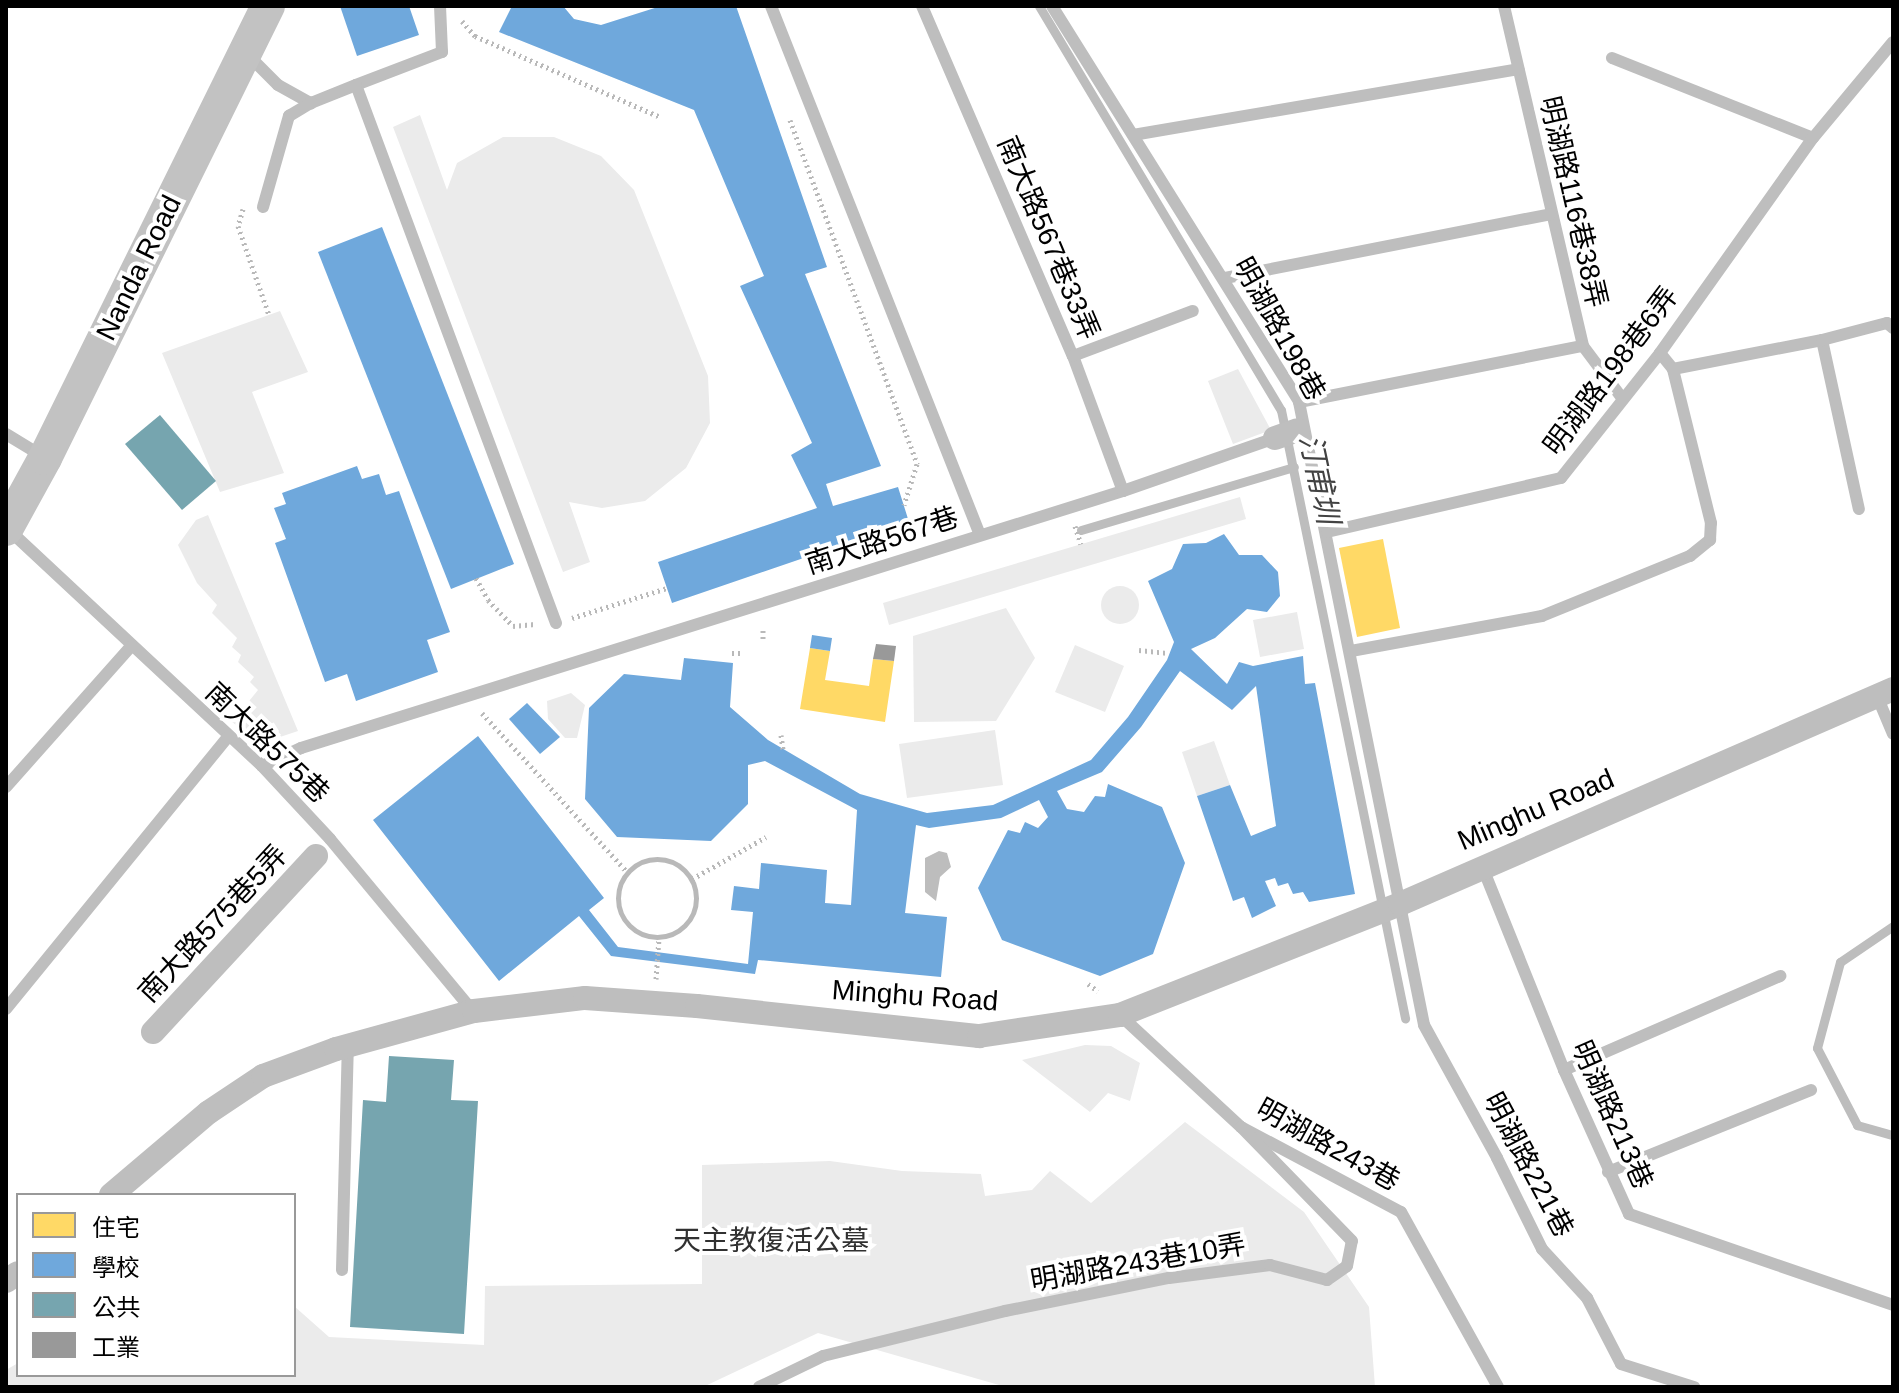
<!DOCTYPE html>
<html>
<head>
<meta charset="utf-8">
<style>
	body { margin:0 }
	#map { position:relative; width:1899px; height:1393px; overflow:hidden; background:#fff; font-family:Arial,"Noto Sans TC",sans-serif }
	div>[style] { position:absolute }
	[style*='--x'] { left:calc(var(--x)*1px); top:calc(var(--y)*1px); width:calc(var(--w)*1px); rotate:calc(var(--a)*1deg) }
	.green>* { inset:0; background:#ebebeb }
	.round { border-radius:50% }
	.water>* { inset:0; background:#bdbdbd }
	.homes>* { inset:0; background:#ffd966 }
	.schools>* { inset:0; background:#6fa8dc }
	.public>* { inset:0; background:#76a5af }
	.industry>* { inset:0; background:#999 }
	.stream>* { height:9px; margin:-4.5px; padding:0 4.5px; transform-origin:4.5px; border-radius:4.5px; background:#bdbdbd }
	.path>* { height:5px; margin-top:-2.5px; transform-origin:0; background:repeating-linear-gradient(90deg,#b9b9b9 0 2px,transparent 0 6px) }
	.path>.ring { margin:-2.5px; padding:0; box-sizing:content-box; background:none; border:5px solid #b9b9b9; border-radius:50% }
	.lane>* { height:12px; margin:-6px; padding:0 6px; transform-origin:6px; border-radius:6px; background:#bebebe }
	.street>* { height:24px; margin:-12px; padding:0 12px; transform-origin:12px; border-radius:12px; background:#bebebe }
	.secondary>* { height:34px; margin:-17px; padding:0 17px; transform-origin:17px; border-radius:17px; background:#c2c2c2 }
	span { translate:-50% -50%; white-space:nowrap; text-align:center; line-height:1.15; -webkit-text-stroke:8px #fff; paint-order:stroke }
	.street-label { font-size:28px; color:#000 }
	.park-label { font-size:28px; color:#313131 }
	.water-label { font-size:30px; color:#424242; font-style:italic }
	.frame { position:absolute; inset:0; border:8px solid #000; pointer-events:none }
	.legend { position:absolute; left:16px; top:1193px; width:280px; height:184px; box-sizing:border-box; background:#fff; border:2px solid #999; margin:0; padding:10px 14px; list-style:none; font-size:24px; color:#000 }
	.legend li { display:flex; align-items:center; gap:16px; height:40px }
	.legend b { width:40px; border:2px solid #999 }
</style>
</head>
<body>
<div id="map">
	<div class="green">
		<div style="clip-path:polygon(420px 115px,447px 190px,457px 163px,503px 137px,554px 137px,601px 156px,634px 190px,708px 376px,710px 423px,686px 468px,645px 501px,602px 508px,569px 502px,590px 562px,563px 572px,393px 127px)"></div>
		<div style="clip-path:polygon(280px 311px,308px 372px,252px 392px,284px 473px,220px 492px,162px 353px)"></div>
		<div style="clip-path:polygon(1238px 369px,1271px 430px,1233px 444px,1208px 381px)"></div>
		<div style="clip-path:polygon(1240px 497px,1246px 519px,889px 625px,883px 603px)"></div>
		<div style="clip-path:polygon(208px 515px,275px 676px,298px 731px,274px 739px,247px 733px,232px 722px,258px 690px,250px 682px,254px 677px,238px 662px,241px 655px,232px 647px,237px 638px,212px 613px,217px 605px,197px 583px,178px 545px,196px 520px)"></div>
		<div class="round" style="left:1101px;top:586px;width:38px;height:38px"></div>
		<div style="clip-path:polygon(1006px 608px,1035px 658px,996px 721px,914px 722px,913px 636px)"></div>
		<div style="clip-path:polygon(1297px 612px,1304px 649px,1260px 657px,1253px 620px)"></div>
		<div style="clip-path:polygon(1075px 645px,1124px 666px,1105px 712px,1055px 692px)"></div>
		<div style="clip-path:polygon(571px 693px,585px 705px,577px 738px,565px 738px,548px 719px,547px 701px)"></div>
		<div style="clip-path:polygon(995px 730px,1003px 785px,907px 798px,899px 744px)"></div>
		<div style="clip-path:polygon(1214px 741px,1230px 785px,1197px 796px,1182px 752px)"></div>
		<div style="clip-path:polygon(1085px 1045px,1111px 1046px,1140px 1063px,1130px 1101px,1108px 1093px,1090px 1112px,1022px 1060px)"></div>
		<div style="clip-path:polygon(1185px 1122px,1304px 1212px,1369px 1307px,1375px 1387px,1006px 1387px,818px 1333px,703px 1387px,6px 1387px,6px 1370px,18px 1363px,18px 1375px,294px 1375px,294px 1306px,329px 1337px,484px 1345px,485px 1286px,702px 1284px,702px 1165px,830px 1161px,902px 1171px,981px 1174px,985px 1196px,1032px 1190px,1050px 1171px,1091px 1203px)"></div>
	</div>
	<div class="water">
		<div style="clip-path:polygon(939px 851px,947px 853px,951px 867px,940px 877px,936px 901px,925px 892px,925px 858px)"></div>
	</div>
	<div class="homes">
		<div style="clip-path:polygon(1383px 539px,1400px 628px,1357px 637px,1339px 548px)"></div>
		<div style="clip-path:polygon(810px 648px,830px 651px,825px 680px,869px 686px,873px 659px,894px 661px,885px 722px,800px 709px)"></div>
	</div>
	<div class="schools">
		<div style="clip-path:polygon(340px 6px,409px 6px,419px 35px,357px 56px)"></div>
		<div style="clip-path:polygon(512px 6px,563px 6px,574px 19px,601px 25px,661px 6px,736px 6px,827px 267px,805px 274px,881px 466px,826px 484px,833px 506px,898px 487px,909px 522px,672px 603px,658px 562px,817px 508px,791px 455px,812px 443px,740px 286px,764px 276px,694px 110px,499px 32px)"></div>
		<div style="clip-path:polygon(382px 227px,514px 564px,451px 589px,318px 252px)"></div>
		<div style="clip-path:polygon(357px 466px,362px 479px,379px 474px,386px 495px,399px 491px,450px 632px,427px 640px,438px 672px,356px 701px,347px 674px,325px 682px,275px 543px,286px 539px,274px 508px,286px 504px,282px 493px)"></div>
		<div style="clip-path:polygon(1224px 534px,1239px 555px,1262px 555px,1278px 572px,1280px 596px,1267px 612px,1247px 609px,1215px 638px,1191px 649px,1227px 684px,1239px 662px,1253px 666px,1303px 656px,1305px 684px,1315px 683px,1355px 894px,1309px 902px,1303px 892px,1293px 894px,1288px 883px,1278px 886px,1275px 878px,1265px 881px,1276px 906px,1252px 918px,1244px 897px,1233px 901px,1197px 796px,1230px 785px,1251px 836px,1276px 826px,1256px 686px,1232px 710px,1180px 671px,1141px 727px,1102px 772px,1057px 791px,1067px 809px,1084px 812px,1095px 796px,1105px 797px,1108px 784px,1162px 807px,1185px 863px,1153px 954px,1100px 976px,1002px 940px,978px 888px,1008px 830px,1020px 833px,1025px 822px,1038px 828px,1048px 817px,1039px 800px,1001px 818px,929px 828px,916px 825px,905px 913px,947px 917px,941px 977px,758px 960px,755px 974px,611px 956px,579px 916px,499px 981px,373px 820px,478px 736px,604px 898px,589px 910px,618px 947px,748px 964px,753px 912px,731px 910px,734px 886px,759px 889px,761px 863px,827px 870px,825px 903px,851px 905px,857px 810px,765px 761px,748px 765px,748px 804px,711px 841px,617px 837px,585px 799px,589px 708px,624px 674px,681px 680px,684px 658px,733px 663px,730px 707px,768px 740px,860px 794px,927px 813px,993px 805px,1091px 760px,1128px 717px,1167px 660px,1174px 642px,1148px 581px,1172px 569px,1183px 544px,1206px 543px)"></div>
		<div style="clip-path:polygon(812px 635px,832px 638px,830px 651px,810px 648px)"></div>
		<div style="clip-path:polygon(527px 703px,560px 737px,540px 754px,509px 719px)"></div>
	</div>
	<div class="public">
		<div style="clip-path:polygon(160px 415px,216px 481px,182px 510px,125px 444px)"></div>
		<div style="clip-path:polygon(389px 1056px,454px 1060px,451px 1100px,478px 1101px,464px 1334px,350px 1327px,363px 1100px,386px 1102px)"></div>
	</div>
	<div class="industry">
		<div style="clip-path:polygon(876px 644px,896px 646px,894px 661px,873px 659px)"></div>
	</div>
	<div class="stream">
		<div style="--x:1039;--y:6;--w:471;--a:59.1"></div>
		<div style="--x:1281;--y:410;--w:621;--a:78.47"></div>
		<div style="--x:1081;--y:530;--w:222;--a:-16.5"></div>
		<div style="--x:1893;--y:926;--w:64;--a:145.8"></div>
		<div style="--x:1840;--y:962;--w:89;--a:105"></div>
		<div style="--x:1817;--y:1048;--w:87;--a:62.5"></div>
		<div style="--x:1857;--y:1125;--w:37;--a:16"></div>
	</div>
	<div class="path">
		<div style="--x:462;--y:21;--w:20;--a:49"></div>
		<div style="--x:475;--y:36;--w:202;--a:23.6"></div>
		<div style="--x:790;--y:120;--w:367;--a:69.7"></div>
		<div style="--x:917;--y:464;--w:43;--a:107.6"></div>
		<div style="--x:243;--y:209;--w:18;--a:106"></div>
		<div style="--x:238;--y:226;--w:94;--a:70.8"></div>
		<div style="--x:1075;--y:526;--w:19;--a:72"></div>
		<div style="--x:476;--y:578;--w:25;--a:61"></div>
		<div style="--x:488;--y:600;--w:36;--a:46"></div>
		<div style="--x:513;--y:626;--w:22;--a:-5"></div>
		<div style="--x:572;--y:618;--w:100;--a:-17.5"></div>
		<div style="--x:763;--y:630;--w:12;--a:90"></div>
		<div style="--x:1139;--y:650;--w:30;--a:6"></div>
		<div style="--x:732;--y:653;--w:8;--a:0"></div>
		<div style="--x:482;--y:713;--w:215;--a:47.6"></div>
		<div style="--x:781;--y:735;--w:14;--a:82"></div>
		<div class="ring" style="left:618px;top:859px;width:73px;height:73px"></div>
		<div style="--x:692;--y:879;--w:85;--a:-29.6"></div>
		<div style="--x:656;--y:979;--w:41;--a:-85.8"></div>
		<div style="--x:1088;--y:984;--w:12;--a:35"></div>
	</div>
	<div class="lane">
		<div style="--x:440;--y:6;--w:46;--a:87.5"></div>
		<div style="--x:442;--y:52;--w:92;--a:159"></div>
		<div style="--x:356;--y:85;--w:574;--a:69.61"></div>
		<div style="--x:771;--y:6;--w:569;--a:68.44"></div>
		<div style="--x:922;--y:6;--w:381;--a:66.7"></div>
		<div style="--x:1073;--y:356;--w:144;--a:69.7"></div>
		<div style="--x:1052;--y:6;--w:467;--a:58"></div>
		<div style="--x:1299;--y:402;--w:635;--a:78.65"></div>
		<div style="--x:1424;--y:1025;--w:152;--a:61.2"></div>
		<div style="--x:1497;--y:1158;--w:102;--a:63.7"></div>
		<div style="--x:1542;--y:1249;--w:67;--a:47.4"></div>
		<div style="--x:1587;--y:1298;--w:74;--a:62.7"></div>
		<div style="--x:1621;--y:1364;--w:77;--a:17.5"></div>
		<div style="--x:1504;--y:6;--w:349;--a:76.9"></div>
		<div style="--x:1583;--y:346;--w:65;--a:53.1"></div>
		<div style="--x:248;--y:55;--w:42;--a:45"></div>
		<div style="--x:278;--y:85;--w:38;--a:29"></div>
		<div style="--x:311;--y:103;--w:48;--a:-21.8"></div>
		<div style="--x:1612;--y:58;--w:216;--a:21.7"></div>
		<div style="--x:1133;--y:135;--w:391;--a:-9.7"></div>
		<div style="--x:263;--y:207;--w:95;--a:-74.1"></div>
		<div style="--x:289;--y:116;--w:26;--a:-31"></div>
		<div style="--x:1225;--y:278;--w:331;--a:-11.1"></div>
		<div style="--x:1822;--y:340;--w:173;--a:77.7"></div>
		<div style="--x:1660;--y:353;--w:21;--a:51"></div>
		<div style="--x:1673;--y:369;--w:152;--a:-11"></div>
		<div style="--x:1822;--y:340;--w:67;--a:-14.7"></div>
		<div style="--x:1887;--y:323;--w:8;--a:40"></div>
		<div style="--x:1073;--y:356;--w:128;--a:-20.6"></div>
		<div style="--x:1299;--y:402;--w:289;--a:-11.2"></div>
		<div style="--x:6;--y:434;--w:44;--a:31.2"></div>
		<div style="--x:9;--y:530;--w:346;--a:43"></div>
		<div style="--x:262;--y:766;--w:100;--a:47"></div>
		<div style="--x:330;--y:839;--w:224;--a:50.3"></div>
		<div style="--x:1327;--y:532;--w:240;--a:-13"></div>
		<div style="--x:1561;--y:478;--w:159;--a:-51.6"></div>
		<div style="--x:1660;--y:353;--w:264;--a:-54.6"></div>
		<div style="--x:1813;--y:138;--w:125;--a:-50.2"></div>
		<div style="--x:1351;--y:651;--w:194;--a:-10.4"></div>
		<div style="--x:1542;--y:616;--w:160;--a:-22.1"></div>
		<div style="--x:1690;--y:556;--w:26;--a:-39"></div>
		<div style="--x:1710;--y:540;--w:17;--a:-87"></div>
		<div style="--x:1711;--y:523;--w:159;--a:-103.9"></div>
		<div style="--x:1877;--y:696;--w:41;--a:67.2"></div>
		<div style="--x:262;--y:766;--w:43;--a:-24.8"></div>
		<div style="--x:301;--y:748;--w:861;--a:-17.36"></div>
		<div style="--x:1123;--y:491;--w:161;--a:-19.2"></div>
		<div style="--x:6;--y:787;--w:188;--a:-48.4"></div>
		<div style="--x:1482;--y:866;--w:220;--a:68.1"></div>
		<div style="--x:1564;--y:1070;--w:158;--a:65.7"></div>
		<div style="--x:1629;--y:1214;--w:279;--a:19"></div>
		<div style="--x:6;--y:1009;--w:351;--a:-50.8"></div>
		<div style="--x:1120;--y:1015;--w:165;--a:42.8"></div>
		<div style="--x:1241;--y:1127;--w:181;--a:28"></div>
		<div style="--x:1401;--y:1212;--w:200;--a:61"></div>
		<div style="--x:1564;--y:1070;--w:236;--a:-23.5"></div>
		<div style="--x:1608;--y:1172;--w:219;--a:-22"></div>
		<div style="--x:342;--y:1270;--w:224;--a:-88.5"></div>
		<div style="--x:759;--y:1387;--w:71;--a:-25.8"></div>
		<div style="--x:823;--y:1356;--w:187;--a:-13.9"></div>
		<div style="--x:1005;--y:1311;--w:167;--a:-11.4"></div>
		<div style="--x:1169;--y:1278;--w:102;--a:-7.3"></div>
		<div style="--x:1270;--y:1265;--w:59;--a:14.7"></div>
		<div style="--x:1327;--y:1280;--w:24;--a:-35"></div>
		<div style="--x:1347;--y:1266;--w:25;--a:-79"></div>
		<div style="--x:1352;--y:1241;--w:159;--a:-134.2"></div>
	</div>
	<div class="street">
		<div style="--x:1275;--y:438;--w:24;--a:-19"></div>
		<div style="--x:153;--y:1032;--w:240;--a:-47.2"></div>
		<div style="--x:111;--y:1195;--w:128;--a:-40.3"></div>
		<div style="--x:209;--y:1112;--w:65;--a:-33.7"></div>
		<div style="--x:263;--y:1076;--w:78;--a:-20.3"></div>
		<div style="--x:336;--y:1049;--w:143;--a:-15.4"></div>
		<div style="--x:474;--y:1011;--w:112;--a:-6.7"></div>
		<div style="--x:585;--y:998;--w:112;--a:4.1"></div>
		<div style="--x:697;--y:1006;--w:284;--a:6.1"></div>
		<div style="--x:979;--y:1036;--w:143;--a:-8.5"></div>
		<div style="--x:1120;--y:1015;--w:301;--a:-21.6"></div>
		<div style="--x:1400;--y:904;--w:538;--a:-23.56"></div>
		<div style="--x:6;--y:1281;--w:14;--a:-34"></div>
	</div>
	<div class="secondary">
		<div style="--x:6;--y:529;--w:81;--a:-61.2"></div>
		<div style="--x:45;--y:458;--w:504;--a:-63.74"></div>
	</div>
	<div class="street-label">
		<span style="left:1573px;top:202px;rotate:77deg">明湖路116巷38弄</span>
		<span style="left:1048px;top:238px;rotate:67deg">南大路567巷33弄</span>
		<span style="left:139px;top:268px;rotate:-64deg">Nanda Road</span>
		<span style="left:1279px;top:329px;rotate:61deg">明湖路198巷</span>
		<span style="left:1611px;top:371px;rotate:-53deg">明湖路198巷6弄</span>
		<span style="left:882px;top:541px;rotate:-18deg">南大路567巷</span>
		<span style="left:267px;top:743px;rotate:44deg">南大路575巷</span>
		<span style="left:1536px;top:810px;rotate:-23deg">Minghu Road</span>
		<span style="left:213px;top:924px;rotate:-47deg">南大路575巷5弄</span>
		<span style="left:915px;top:996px;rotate:4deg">Minghu Road</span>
		<span style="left:1612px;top:1115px;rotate:66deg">明湖路213巷</span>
		<span style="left:1328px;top:1145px;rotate:29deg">明湖路243巷</span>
		<span style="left:1528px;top:1165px;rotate:62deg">明湖路221巷</span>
		<span style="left:1138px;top:1263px;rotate:-10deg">明湖路243巷10弄</span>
	</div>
	<div class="park-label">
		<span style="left:771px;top:1241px">天主教復活公墓</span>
	</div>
	<div class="water-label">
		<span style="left:1319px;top:479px;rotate:78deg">汀甫圳</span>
	</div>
	<div class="frame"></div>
	<ul class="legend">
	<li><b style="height:22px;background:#ffd966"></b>住宅</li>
	<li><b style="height:22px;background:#6fa8dc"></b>學校</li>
	<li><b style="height:22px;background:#76a5af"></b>公共</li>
	<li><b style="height:22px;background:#999"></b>工業</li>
	</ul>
</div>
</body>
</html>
